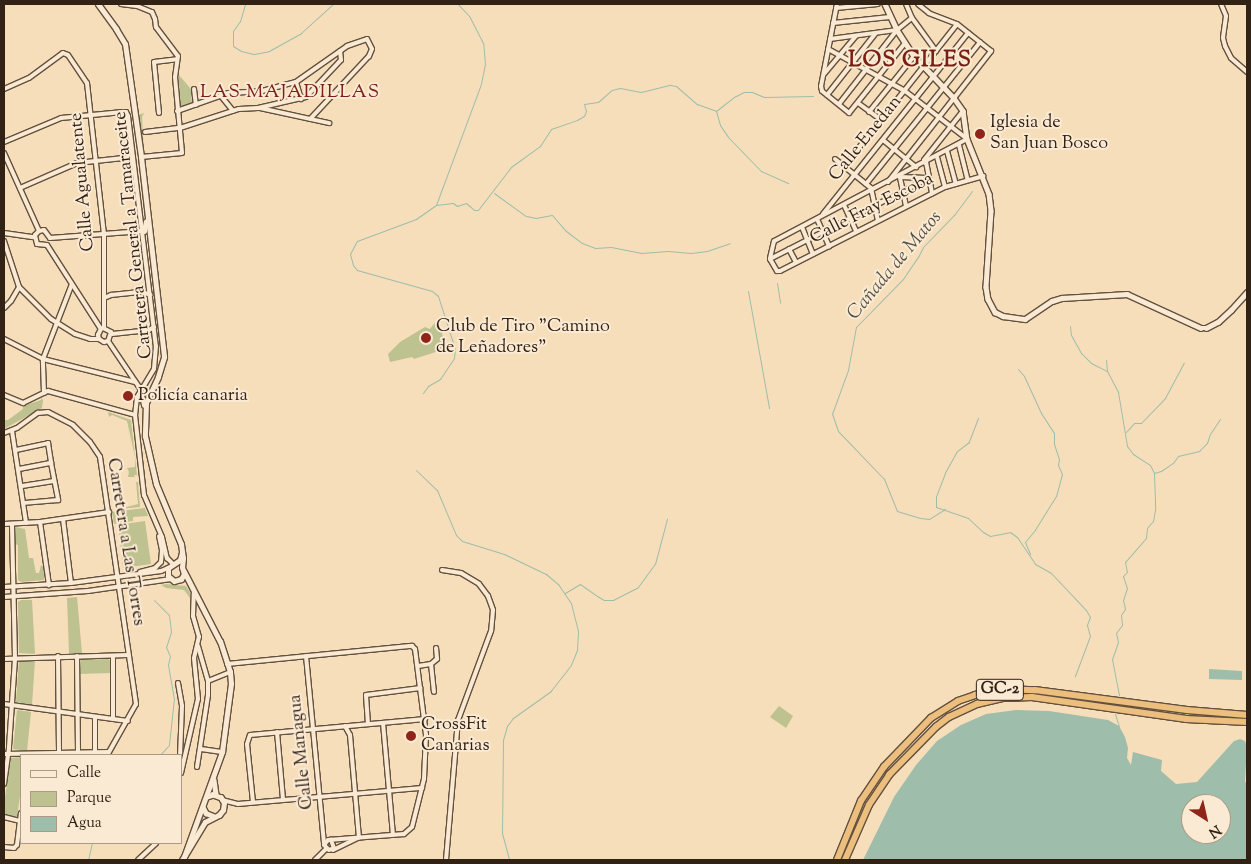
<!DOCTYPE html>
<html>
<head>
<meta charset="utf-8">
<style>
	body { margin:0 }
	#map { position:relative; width:1251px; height:864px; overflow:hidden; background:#f7debb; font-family:"Sorts Mill Goudy",serif }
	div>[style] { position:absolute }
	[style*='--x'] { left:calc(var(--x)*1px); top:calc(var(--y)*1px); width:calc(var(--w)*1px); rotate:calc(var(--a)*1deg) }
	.green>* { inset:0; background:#bec190 }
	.water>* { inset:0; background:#9ebdaa }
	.stream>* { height:1px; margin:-0.5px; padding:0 0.5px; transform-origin:0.5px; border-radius:0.5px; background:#9ebdaa }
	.roads { filter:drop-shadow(1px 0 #63503e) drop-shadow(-1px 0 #63503e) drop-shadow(0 1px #63503e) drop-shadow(0 -1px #63503e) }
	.minor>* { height:4px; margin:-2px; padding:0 2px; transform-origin:2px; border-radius:2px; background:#faead3 }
	.tertiary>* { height:4.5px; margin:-2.25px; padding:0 2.25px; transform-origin:2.25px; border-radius:2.25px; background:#faead3 }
	.secondary>* { height:5px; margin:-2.5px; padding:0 2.5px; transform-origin:2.5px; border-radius:2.5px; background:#faead3 }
	.trunk>* { height:5.5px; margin:-2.75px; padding:0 2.75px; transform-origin:2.75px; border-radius:2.75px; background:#ecbf7e }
	.dots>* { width:14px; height:14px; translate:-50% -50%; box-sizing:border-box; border:2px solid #faead3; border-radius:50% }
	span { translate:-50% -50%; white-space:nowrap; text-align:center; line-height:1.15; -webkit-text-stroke:4px #faead3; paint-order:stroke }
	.shield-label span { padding:1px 4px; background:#faead3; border:1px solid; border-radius:4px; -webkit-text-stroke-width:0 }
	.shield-label { font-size:16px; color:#322115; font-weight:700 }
	.poi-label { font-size:18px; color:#322115 }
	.left { translate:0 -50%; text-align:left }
	.street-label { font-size:18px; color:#322115 }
	.neighbourhood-label { font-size:19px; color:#7a1f14; letter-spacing:1px }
	.water-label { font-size:19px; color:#525042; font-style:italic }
	.district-label { font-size:22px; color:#7a1f14; font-weight:700; letter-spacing:1px }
	.frame { position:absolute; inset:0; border:5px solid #322115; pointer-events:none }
	.legend { position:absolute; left:20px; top:754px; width:162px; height:90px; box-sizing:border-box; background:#faead3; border:1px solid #aa9a87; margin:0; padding:6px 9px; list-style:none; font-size:15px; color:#322115 }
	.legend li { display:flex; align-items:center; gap:10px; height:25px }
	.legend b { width:25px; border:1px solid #aa9a87 }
	.north { position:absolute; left:1181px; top:794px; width:50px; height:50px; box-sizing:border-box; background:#faead3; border:1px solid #aa9a87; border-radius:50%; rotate:145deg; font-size:14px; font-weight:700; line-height:20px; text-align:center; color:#322115 }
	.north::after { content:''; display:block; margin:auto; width:18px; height:22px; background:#8f2418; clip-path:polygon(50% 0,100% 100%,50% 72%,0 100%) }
</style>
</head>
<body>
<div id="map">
	<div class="green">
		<div style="clip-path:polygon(178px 74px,191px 89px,192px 105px,181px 108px)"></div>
		<div style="clip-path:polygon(144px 113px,142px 117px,144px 153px,138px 115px)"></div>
		<div style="clip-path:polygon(439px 317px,445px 349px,414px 359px,412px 357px,390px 362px,388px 354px,400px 342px,425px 327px,430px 329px)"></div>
		<div style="clip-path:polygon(41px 398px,43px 400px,42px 408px,4px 429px,4px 420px,8px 420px,23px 409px,23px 406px,41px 400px)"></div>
		<div style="clip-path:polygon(108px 412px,131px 420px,137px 475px,134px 475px,135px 477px,128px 477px,129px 472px,127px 468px,135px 467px,135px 457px,127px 421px,112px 415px,109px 417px)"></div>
		<div style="clip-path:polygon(116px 481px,118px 483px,120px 505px,123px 508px,138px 504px,136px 482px,138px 482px,140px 507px,119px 509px)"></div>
		<div style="clip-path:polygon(145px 508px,148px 516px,133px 517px,133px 521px,114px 524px,112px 512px)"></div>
		<div style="clip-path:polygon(145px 521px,151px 564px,123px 568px,118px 525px)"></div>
		<div style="clip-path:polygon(15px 527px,25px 529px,29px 558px,33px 558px,36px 573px,39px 573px,41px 565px,44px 567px,44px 580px,21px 582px,18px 580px,18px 545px,15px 544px)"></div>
		<div style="clip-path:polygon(166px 584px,186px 586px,190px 592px,190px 598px,184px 590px,166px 588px,161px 585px)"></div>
		<div style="clip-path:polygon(77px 597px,82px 653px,69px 653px,67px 598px)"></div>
		<div style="clip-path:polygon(21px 600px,32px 600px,35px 654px,19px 653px,18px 602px)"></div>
		<div style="clip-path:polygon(108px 659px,111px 661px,110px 673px,79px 674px,81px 660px)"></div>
		<div style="clip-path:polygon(19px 660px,35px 660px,32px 705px,16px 702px)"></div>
		<div style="clip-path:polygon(779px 706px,793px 716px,786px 728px,770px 717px)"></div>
		<div style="clip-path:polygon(17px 710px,31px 712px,27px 751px,13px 749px)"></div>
		<div style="clip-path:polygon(21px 757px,21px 789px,17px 817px,4px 815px,4px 804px,11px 758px)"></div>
	</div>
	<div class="water">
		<div style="clip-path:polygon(1209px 669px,1242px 671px,1242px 680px,1209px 679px)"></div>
		<div style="clip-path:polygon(evenodd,1016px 710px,1049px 711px,1108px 720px,1119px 726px,1125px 737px,1128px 748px,1127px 758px,1131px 765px,1133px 752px,1162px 760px,1161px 771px,1176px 784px,1197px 782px,1234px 741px,1240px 739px,1245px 741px,1247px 747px,1245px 781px,1247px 786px,1247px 860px,863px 860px,894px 797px,916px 765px,937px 741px,961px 725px,986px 714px,1016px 710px,1191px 804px,1221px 804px,1221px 834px,1191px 834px,1191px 804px)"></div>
	</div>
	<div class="stream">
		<div style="--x:245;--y:4;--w:18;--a:106"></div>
		<div style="--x:240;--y:21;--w:12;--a:125"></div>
		<div style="--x:233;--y:31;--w:15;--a:90"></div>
		<div style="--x:233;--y:46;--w:9;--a:32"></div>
		<div style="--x:241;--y:51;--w:13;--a:13"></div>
		<div style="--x:254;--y:54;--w:15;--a:-11"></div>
		<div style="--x:269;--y:51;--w:37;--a:-29"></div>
		<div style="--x:301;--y:33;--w:43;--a:-42.2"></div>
		<div style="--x:716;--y:111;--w:23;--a:-38"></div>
		<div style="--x:734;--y:97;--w:11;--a:-27"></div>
		<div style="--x:744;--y:92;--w:8;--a:0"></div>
		<div style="--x:752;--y:92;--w:13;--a:23"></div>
		<div style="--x:764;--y:97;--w:49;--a:-1.2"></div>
		<div style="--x:494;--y:193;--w:39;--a:36"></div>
		<div style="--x:526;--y:216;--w:10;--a:11"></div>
		<div style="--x:536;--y:218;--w:16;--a:-11"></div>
		<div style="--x:552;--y:215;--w:21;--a:49"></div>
		<div style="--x:566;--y:231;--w:20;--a:37"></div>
		<div style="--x:582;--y:243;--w:14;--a:21"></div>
		<div style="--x:595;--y:248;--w:16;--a:-4"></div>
		<div style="--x:611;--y:247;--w:31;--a:11"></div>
		<div style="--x:641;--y:253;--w:27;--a:-4"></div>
		<div style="--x:668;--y:251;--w:23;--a:5"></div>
		<div style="--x:691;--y:253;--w:16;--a:-7"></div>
		<div style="--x:707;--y:251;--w:24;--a:-19"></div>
		<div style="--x:436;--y:205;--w:17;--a:-7"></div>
		<div style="--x:453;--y:203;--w:5;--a:37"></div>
		<div style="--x:457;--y:206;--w:9;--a:-18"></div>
		<div style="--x:466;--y:203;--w:11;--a:41"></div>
		<div style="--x:474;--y:210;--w:4;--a:0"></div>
		<div style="--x:478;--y:210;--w:54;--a:-52.5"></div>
		<div style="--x:511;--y:167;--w:36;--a:-36"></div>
		<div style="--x:540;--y:146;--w:20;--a:-57"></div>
		<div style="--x:551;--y:129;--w:28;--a:-19"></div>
		<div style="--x:577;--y:120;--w:8;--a:-30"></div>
		<div style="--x:584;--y:116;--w:5;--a:-68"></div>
		<div style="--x:586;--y:111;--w:7;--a:-106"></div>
		<div style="--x:584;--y:104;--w:14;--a:-8"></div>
		<div style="--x:598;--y:102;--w:18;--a:-41"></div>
		<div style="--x:612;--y:90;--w:8;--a:-14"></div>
		<div style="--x:620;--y:88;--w:21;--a:11"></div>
		<div style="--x:641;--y:92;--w:30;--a:-14"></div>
		<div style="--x:670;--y:85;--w:6;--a:9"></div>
		<div style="--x:676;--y:86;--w:28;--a:41"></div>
		<div style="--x:697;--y:104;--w:20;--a:20"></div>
		<div style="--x:716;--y:111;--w:15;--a:74"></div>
		<div style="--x:720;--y:125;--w:14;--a:56"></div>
		<div style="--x:728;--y:137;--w:47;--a:45.9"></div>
		<div style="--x:761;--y:171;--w:30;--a:24"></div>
		<div style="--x:777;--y:283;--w:20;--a:81"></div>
		<div style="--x:748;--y:291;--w:119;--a:79.8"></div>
		<div style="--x:1070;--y:326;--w:9;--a:84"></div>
		<div style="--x:1071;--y:335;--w:21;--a:61"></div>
		<div style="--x:1081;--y:353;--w:14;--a:45"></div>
		<div style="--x:1091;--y:363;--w:18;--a:27"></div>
		<div style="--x:1106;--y:360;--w:11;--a:85"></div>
		<div style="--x:1107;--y:371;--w:24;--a:62"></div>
		<div style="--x:1118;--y:392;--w:55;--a:80.5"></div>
		<div style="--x:1127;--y:446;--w:10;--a:53"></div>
		<div style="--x:1133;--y:454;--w:20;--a:33"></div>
		<div style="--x:1150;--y:465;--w:9;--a:63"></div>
		<div style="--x:1154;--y:473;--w:37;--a:88"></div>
		<div style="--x:1155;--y:510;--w:11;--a:100"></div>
		<div style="--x:1153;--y:521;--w:9;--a:131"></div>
		<div style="--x:1147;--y:528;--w:10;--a:96"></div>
		<div style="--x:1146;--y:538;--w:32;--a:131"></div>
		<div style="--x:1125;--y:562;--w:10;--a:79"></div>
		<div style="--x:1127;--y:572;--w:6;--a:135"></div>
		<div style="--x:1123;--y:576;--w:13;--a:72"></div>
		<div style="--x:1127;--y:588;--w:13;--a:108"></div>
		<div style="--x:1123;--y:600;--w:9;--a:77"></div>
		<div style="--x:1125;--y:609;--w:7;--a:124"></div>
		<div style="--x:1121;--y:615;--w:10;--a:84"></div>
		<div style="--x:1122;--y:625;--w:10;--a:127"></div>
		<div style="--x:1116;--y:633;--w:9;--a:77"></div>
		<div style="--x:1118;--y:642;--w:18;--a:109"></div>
		<div style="--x:1112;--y:659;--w:37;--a:79"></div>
		<div style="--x:1018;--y:369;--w:9;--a:49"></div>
		<div style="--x:1024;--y:376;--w:41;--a:65.3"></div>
		<div style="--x:1041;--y:413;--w:24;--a:57"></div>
		<div style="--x:1054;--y:433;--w:11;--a:90"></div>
		<div style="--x:1054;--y:444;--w:16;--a:72"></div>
		<div style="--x:1059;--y:459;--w:6;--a:99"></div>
		<div style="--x:1058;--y:465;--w:10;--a:66"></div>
		<div style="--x:1062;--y:474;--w:23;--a:105"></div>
		<div style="--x:1056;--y:496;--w:40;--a:122"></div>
		<div style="--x:1035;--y:530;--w:16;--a:130"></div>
		<div style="--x:1025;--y:542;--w:13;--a:67"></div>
		<div style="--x:423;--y:393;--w:9;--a:-54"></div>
		<div style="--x:428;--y:386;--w:14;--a:-30"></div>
		<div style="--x:440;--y:379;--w:25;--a:-56"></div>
		<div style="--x:454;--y:358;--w:9;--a:-84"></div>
		<div style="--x:455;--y:349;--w:56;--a:-107.8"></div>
		<div style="--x:438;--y:296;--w:8;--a:-140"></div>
		<div style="--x:432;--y:291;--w:78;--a:-164.4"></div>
		<div style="--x:357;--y:270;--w:6;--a:-129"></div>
		<div style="--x:353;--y:265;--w:11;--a:-105"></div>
		<div style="--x:350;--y:254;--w:15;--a:-62"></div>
		<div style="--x:357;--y:241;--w:63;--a:-20.4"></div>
		<div style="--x:416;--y:219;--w:24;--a:-35"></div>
		<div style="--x:436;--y:205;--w:129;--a:-69.6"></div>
		<div style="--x:481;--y:84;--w:20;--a:-79"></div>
		<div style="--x:485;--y:64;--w:21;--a:-95"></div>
		<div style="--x:483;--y:43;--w:29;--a:-117"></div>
		<div style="--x:470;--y:17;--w:18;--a:-133"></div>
		<div style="--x:978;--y:418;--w:26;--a:111"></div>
		<div style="--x:969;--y:442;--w:15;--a:143"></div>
		<div style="--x:957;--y:451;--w:25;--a:119"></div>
		<div style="--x:945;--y:473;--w:25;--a:111"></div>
		<div style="--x:936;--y:496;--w:11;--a:90"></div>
		<div style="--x:936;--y:507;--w:34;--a:19"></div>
		<div style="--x:968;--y:518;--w:21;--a:43"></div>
		<div style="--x:983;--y:532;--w:8;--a:30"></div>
		<div style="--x:990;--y:536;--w:20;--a:-11"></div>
		<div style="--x:1010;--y:532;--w:9;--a:36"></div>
		<div style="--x:1017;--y:537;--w:32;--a:56"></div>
		<div style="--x:1035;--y:564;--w:18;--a:29"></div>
		<div style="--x:1051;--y:573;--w:51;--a:46.6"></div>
		<div style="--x:1086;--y:610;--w:8;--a:60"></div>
		<div style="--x:1090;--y:617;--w:9;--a:111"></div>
		<div style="--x:1087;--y:625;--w:11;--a:75"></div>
		<div style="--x:1090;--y:636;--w:43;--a:110.6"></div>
		<div style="--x:1126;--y:432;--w:12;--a:-48"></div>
		<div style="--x:1134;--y:423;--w:7;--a:0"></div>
		<div style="--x:1141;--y:423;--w:35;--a:-46"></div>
		<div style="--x:1165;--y:398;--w:40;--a:-62"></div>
		<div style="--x:416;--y:470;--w:29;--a:44"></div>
		<div style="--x:437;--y:490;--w:49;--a:67.1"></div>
		<div style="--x:456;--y:535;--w:8;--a:45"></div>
		<div style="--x:462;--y:541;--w:44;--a:17.2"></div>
		<div style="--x:504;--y:554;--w:47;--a:25.5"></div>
		<div style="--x:546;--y:574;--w:16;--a:40"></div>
		<div style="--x:558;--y:584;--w:23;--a:56"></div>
		<div style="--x:571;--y:603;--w:29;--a:76"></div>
		<div style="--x:578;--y:631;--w:19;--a:93"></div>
		<div style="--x:577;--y:650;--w:16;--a:112"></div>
		<div style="--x:571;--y:665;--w:33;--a:128"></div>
		<div style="--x:551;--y:691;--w:47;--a:144.6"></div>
		<div style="--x:513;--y:718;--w:10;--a:127"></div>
		<div style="--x:507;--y:726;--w:15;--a:106"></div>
		<div style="--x:503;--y:740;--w:93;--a:90.6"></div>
		<div style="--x:502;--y:833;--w:28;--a:75"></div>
		<div style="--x:1154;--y:473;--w:7;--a:-16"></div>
		<div style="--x:1161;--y:471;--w:14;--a:-34"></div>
		<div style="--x:1173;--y:463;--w:9;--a:-54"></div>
		<div style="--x:1178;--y:456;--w:22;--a:-13"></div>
		<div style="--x:1199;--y:451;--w:11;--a:-45"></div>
		<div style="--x:1207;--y:443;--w:9;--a:-72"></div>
		<div style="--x:1210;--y:434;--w:18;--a:-56"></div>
		<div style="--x:945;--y:509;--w:19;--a:148"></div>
		<div style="--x:929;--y:519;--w:9;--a:-174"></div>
		<div style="--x:920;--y:518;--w:24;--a:-163"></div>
		<div style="--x:897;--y:511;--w:35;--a:-112"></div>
		<div style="--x:884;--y:479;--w:66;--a:-133.8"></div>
		<div style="--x:838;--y:431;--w:18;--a:-109"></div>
		<div style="--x:832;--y:414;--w:47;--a:-70"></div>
		<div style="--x:848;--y:370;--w:44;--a:-79.5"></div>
		<div style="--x:856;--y:327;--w:67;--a:-45.6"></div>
		<div style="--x:903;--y:279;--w:27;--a:-56"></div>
		<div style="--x:918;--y:257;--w:11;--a:-63"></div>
		<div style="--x:923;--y:247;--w:45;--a:-45.9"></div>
		<div style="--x:954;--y:215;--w:30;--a:-53"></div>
		<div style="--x:565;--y:593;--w:17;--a:-31"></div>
		<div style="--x:580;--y:584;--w:21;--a:35"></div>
		<div style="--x:597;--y:596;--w:8;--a:30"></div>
		<div style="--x:604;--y:600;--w:9;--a:0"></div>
		<div style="--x:613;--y:600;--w:28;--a:-27"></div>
		<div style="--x:638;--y:587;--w:29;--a:-54"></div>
		<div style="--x:655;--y:564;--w:47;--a:-75.1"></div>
		<div style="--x:154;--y:600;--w:21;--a:45"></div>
		<div style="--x:169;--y:615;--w:17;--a:83"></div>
		<div style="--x:171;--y:632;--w:16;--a:108"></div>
		<div style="--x:166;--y:647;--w:10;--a:66"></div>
		<div style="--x:170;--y:656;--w:9;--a:103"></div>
		<div style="--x:168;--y:665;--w:34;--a:80"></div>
		<div style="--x:174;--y:698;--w:47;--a:96.1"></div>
		<div style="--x:169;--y:745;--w:13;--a:132"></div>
		<div style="--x:1115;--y:714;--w:13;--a:72"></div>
		<div style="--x:88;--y:860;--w:17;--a:-77"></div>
	</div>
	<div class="roads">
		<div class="minor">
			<div style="--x:121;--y:4;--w:16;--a:7"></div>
			<div style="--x:137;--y:6;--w:16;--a:22"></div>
			<div style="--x:152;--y:12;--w:8;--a:67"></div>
			<div style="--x:155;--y:19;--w:8;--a:83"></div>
			<div style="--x:156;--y:27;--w:36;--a:53"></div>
			<div style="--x:178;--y:56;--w:21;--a:98"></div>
			<div style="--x:175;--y:77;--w:76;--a:84.7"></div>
			<div style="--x:182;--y:153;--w:41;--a:174.4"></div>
			<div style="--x:837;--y:4;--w:84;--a:101"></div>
			<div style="--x:821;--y:86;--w:5;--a:79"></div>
			<div style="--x:822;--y:91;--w:35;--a:39"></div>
			<div style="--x:849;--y:113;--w:90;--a:-51.3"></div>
			<div style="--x:906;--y:4;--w:15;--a:67"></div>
			<div style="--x:912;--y:18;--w:41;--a:54"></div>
			<div style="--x:1221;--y:4;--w:13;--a:67"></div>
			<div style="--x:1226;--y:16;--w:22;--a:98"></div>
			<div style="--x:1223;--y:38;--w:8;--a:76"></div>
			<div style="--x:1225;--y:46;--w:13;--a:63"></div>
			<div style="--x:1231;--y:58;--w:21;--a:41"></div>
			<div style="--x:836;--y:8;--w:42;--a:-5.4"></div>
			<div style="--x:833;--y:23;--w:57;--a:-6"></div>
			<div style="--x:830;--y:39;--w:68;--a:-7.7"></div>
			<div style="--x:828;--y:49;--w:88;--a:28.6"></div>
			<div style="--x:905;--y:91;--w:78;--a:37.7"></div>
			<div style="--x:967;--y:139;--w:218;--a:152.1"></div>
			<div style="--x:774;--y:241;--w:18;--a:103"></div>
			<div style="--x:770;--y:259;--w:14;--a:60"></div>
			<div style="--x:777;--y:271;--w:3;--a:0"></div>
			<div style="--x:780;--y:271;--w:185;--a:-27"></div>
			<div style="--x:945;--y:187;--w:40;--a:-16"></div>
			<div style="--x:824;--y:74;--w:50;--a:-49.9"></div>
			<div style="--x:296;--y:82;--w:18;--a:74"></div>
			<div style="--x:4;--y:89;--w:27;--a:-24"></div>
			<div style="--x:29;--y:78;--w:42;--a:-36.3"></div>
			<div style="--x:63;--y:53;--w:5;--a:22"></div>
			<div style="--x:68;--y:55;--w:34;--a:56"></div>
			<div style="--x:87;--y:83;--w:152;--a:83.6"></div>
			<div style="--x:104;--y:234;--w:94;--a:90"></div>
			<div style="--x:194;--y:89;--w:16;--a:83"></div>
			<div style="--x:827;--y:95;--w:78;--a:-51.8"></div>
			<div style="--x:221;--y:96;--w:19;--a:51"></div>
			<div style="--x:858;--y:103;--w:29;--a:36"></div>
			<div style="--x:881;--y:120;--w:122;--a:-51.6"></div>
			<div style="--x:839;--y:104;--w:94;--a:-51.9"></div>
			<div style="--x:897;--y:30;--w:19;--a:-39"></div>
			<div style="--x:260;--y:108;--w:71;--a:12.3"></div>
			<div style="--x:177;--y:111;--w:54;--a:-19.4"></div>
			<div style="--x:228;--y:93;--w:34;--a:-3"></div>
			<div style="--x:262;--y:91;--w:35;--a:-15"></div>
			<div style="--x:296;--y:82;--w:62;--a:-35.2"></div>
			<div style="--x:347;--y:46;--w:21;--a:-19"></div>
			<div style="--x:367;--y:39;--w:11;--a:63"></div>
			<div style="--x:372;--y:49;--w:8;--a:113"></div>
			<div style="--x:369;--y:56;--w:86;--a:133.1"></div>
			<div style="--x:869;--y:112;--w:72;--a:-51.2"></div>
			<div style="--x:159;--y:113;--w:51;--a:-95.6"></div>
			<div style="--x:154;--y:62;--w:23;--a:-7"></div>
			<div style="--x:145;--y:132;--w:35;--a:-7"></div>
			<div style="--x:180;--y:128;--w:62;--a:-17.9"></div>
			<div style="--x:239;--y:109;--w:19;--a:-3"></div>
			<div style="--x:258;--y:108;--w:49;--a:-12.9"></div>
			<div style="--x:306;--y:97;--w:51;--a:-46.6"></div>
			<div style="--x:341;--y:60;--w:9;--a:-96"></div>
			<div style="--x:883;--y:140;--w:43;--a:39.3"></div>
			<div style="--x:4;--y:142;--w:62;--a:-22.8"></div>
			<div style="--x:61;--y:118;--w:62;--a:-5.5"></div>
			<div style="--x:123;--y:112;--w:3;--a:0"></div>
			<div style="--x:126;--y:112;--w:4;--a:63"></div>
			<div style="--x:128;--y:116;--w:232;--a:83.1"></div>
			<div style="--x:156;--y:346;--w:23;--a:95"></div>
			<div style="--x:154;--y:369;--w:33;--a:121"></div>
			<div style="--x:137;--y:397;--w:18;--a:96"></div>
			<div style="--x:135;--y:415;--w:81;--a:83.6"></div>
			<div style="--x:144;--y:495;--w:46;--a:66.8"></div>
			<div style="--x:162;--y:537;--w:22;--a:77"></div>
			<div style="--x:167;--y:558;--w:8;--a:45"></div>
			<div style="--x:959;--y:145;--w:36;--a:76"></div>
			<div style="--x:947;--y:151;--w:34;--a:75"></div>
			<div style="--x:4;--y:153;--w:85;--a:65.8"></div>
			<div style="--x:937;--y:157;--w:31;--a:75"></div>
			<div style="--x:835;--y:159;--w:46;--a:38.9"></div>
			<div style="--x:871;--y:188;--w:33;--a:78"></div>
			<div style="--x:926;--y:162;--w:32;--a:79"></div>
			<div style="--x:925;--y:163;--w:3;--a:-108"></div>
			<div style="--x:924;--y:160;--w:63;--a:-51.5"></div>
			<div style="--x:844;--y:166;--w:28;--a:-51"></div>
			<div style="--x:888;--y:182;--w:167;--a:-51.8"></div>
			<div style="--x:991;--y:51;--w:43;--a:-141.5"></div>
			<div style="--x:957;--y:24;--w:30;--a:-159"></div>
			<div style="--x:929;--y:13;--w:14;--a:-141"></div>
			<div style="--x:866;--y:184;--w:182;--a:-51.2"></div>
			<div style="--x:20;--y:188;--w:62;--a:-23.7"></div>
			<div style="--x:77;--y:163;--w:56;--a:-6.1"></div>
			<div style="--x:844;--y:205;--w:29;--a:65"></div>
			<div style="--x:906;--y:206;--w:30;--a:-102"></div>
			<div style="--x:900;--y:177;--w:27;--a:2"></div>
			<div style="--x:823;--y:214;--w:232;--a:-51.3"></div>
			<div style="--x:817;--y:219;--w:30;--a:66"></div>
			<div style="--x:802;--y:227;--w:29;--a:68"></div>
			<div style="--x:4;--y:233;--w:30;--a:8"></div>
			<div style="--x:50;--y:238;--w:93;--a:-4.3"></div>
			<div style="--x:4;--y:241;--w:48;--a:71.9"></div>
			<div style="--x:19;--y:287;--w:45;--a:45"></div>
			<div style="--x:51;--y:319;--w:28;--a:32"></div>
			<div style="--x:75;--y:334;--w:16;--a:18"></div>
			<div style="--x:90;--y:339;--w:9;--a:0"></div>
			<div style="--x:47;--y:245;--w:100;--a:57.3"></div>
			<div style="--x:47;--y:245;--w:10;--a:-174"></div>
			<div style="--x:37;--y:244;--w:9;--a:-103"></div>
			<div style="--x:35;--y:235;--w:6;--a:-45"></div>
			<div style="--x:39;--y:231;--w:5;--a:-11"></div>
			<div style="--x:44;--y:230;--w:10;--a:53"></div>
			<div style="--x:789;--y:249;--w:15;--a:62"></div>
			<div style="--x:770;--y:259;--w:178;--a:-27"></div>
			<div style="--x:104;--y:298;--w:8;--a:-23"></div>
			<div style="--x:111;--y:295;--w:31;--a:-6"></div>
			<div style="--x:142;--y:292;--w:9;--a:18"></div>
			<div style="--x:4;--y:308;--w:10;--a:-45"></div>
			<div style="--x:11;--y:301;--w:16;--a:-60"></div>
			<div style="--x:103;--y:328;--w:9;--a:27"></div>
			<div style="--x:111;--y:332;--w:9;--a:108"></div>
			<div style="--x:101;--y:329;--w:7;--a:117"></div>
			<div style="--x:98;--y:335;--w:4;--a:76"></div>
			<div style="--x:99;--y:339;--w:6;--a:31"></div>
			<div style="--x:104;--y:342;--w:4;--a:-14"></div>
			<div style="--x:112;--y:334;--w:37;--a:-6"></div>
			<div style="--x:149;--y:330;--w:6;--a:-31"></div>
			<div style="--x:4;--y:339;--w:44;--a:27.1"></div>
			<div style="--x:43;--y:359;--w:95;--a:14"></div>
			<div style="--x:108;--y:341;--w:59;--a:56"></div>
			<div style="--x:141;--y:390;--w:16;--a:79"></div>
			<div style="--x:44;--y:393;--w:34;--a:-92"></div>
			<div style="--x:43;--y:359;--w:80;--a:-68.9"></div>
			<div style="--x:4;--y:395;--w:21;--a:23"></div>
			<div style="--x:23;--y:403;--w:28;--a:-26"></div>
			<div style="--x:48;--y:391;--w:90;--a:15.4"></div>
			<div style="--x:12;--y:431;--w:93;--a:81.3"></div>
			<div style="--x:4;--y:433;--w:14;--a:-21"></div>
			<div style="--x:17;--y:428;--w:26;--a:-36"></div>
			<div style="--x:38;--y:413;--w:10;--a:-6"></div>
			<div style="--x:48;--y:412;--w:28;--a:27"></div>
			<div style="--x:73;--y:425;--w:24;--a:45"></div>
			<div style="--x:90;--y:442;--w:18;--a:56"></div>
			<div style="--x:100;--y:457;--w:250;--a:81.7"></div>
			<div style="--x:136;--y:704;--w:55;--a:119.4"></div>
			<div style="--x:109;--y:752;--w:105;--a:178.9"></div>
			<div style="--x:16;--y:450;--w:33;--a:-12"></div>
			<div style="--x:48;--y:443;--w:20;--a:81"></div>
			<div style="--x:51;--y:463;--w:38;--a:79"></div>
			<div style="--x:58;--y:500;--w:33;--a:175"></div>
			<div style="--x:19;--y:469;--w:33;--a:-11"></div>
			<div style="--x:22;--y:486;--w:32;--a:-9"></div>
			<div style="--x:63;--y:519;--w:64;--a:82.9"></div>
			<div style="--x:40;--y:522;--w:64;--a:81.9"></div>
			<div style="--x:4;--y:524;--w:36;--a:-3"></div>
			<div style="--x:40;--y:522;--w:70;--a:-8.2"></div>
			<div style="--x:442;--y:570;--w:19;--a:9"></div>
			<div style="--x:461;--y:573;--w:21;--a:31"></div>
			<div style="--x:479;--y:584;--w:15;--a:53"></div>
			<div style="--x:488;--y:596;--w:15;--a:70"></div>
			<div style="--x:493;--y:610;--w:21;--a:95"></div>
			<div style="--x:491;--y:631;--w:95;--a:110.3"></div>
			<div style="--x:458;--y:720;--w:141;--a:94.9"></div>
			<div style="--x:140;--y:572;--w:16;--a:-15"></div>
			<div style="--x:155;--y:568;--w:8;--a:-45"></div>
			<div style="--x:161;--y:562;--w:12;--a:-85"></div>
			<div style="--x:162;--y:550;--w:14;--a:-102"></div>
			<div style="--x:4;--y:587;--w:67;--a:-3.4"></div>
			<div style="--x:71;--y:583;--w:91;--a:-7.6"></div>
			<div style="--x:161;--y:571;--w:8;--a:-23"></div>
			<div style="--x:4;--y:597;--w:84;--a:-4.1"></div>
			<div style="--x:88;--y:591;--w:84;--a:-8.2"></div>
			<div style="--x:58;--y:656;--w:97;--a:89.4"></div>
			<div style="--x:77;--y:656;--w:97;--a:89.4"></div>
			<div style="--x:306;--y:656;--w:188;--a:84.5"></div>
			<div style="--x:4;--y:659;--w:124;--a:-1.8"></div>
			<div style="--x:227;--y:664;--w:186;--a:-5.6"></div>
			<div style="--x:412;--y:646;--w:4;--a:45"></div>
			<div style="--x:415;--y:649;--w:87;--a:82.7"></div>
			<div style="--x:426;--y:735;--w:44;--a:92.6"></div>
			<div style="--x:424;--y:779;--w:49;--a:104"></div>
			<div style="--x:412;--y:827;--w:11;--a:139"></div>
			<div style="--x:404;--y:834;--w:76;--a:175.5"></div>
			<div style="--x:328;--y:840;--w:6;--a:129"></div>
			<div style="--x:324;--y:845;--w:7;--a:45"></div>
			<div style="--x:329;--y:850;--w:5;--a:-22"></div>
			<div style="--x:334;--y:848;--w:9;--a:-111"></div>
			<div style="--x:431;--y:664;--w:28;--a:84"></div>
			<div style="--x:431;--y:664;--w:8;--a:-40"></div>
			<div style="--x:437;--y:659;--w:11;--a:-95"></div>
			<div style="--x:418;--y:666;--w:13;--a:-9"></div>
			<div style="--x:208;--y:681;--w:24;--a:-22"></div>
			<div style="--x:178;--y:683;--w:23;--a:80"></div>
			<div style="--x:182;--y:706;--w:49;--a:92.3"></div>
			<div style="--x:4;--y:704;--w:125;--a:7.8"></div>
			<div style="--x:95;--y:717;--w:35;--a:90"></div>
			<div style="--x:113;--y:719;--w:63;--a:-90"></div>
			<div style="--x:383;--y:723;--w:112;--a:84.9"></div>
			<div style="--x:368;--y:724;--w:29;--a:-94"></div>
			<div style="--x:366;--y:695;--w:55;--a:-7.3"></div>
			<div style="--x:345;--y:726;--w:10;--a:61"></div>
			<div style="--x:350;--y:735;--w:103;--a:85"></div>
			<div style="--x:277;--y:732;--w:67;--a:84.9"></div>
			<div style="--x:201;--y:749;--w:21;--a:8"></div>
			<div style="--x:197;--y:767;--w:73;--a:-81.3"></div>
			<div style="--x:208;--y:695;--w:14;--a:-90"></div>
			<div style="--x:208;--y:681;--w:36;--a:-106"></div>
			<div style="--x:181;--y:773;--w:76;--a:-77.1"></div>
			<div style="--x:198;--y:699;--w:41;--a:-95.6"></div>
			<div style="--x:194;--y:658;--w:22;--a:-77"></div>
			<div style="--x:199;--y:637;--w:22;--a:-106"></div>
			<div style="--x:193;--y:616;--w:23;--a:-88"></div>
			<div style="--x:4;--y:784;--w:37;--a:-82"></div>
			<div style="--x:9;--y:747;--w:89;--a:-86.1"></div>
			<div style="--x:15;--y:658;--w:134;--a:-91.3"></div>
			<div style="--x:222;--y:800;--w:16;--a:14"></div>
			<div style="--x:238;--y:804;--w:185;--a:-5"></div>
			<div style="--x:253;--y:802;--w:58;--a:-95.9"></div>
			<div style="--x:247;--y:744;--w:9;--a:-72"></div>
			<div style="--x:250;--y:735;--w:176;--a:-5.2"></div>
			<div style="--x:4;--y:817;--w:16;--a:14"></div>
			<div style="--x:4;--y:847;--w:10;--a:6"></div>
			<div style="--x:14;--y:848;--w:4;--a:-45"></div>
			<div style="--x:17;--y:845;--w:32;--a:-83"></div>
			<div style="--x:333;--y:850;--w:28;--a:-26"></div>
			<div style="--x:138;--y:860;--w:25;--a:-43"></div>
			<div style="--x:315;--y:860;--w:16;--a:-45"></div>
		</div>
		<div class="tertiary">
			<div style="--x:885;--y:4;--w:29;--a:65"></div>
			<div style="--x:897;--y:30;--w:31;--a:57"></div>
			<div style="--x:914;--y:56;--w:58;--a:46.4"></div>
			<div style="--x:954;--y:98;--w:16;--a:55"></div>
			<div style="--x:963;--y:111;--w:28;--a:82"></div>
			<div style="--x:967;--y:139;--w:59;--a:68.2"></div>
			<div style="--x:989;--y:194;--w:17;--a:83"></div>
			<div style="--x:991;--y:211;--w:76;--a:93.8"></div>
			<div style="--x:986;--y:287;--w:12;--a:81"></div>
			<div style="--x:988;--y:299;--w:15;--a:62"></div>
			<div style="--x:995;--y:312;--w:9;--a:27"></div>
			<div style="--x:1003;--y:316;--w:22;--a:8"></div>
			<div style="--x:1025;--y:319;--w:32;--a:-34"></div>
			<div style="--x:1052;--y:301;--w:10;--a:-17"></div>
			<div style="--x:1062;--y:298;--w:65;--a:-3.5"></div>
			<div style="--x:1127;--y:294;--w:81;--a:24.7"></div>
			<div style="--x:1201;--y:328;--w:5;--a:0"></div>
			<div style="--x:1206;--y:328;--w:13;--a:-27"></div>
			<div style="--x:1218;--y:322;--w:18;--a:-43"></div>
			<div style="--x:1231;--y:310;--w:24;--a:-48"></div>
			<div style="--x:214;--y:780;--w:15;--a:82"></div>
			<div style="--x:203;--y:807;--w:7;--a:63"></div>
			<div style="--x:206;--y:813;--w:8;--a:23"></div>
			<div style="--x:184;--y:857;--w:112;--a:-70.1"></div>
			<div style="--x:222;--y:752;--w:69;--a:-82.5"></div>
			<div style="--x:231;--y:684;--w:12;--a:-95"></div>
			<div style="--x:230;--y:672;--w:32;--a:-108"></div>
			<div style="--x:220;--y:642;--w:79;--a:-117.2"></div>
			<div style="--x:182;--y:860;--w:44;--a:-58.8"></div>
			<div style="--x:205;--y:822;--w:16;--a:-27"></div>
			<div style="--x:219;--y:815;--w:6;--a:-51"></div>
			<div style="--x:223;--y:810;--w:7;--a:-82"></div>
			<div style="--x:224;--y:803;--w:6;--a:-121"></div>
			<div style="--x:221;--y:798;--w:9;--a:-159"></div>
			<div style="--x:213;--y:795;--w:6;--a:162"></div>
		</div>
		<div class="secondary">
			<div style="--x:98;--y:4;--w:31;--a:54"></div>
			<div style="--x:116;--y:29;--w:17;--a:59"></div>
			<div style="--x:125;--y:44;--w:114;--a:81.9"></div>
			<div style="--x:141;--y:157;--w:201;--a:83.4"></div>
			<div style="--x:164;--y:357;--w:21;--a:107"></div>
			<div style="--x:158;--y:377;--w:29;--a:115"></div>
			<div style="--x:146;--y:403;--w:33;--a:92"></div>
			<div style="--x:145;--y:436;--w:49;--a:77.1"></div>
			<div style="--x:156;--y:484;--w:65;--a:67.4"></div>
			<div style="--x:181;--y:544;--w:14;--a:82"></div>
			<div style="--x:183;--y:558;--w:9;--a:96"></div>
			<div style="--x:182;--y:567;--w:7;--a:74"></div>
			<div style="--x:184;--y:574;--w:6;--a:121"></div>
			<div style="--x:181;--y:579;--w:7;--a:164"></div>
			<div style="--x:174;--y:581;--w:8;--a:-140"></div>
			<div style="--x:168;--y:576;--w:8;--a:-90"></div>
			<div style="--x:168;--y:568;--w:14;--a:-34"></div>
			<div style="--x:180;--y:560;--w:8;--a:-76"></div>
			<div style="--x:144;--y:231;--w:10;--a:-79"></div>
		</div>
		<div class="trunk">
			<div style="--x:837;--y:860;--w:64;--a:-67.9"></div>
			<div style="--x:861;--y:801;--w:41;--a:-55.9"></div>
			<div style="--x:884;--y:767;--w:68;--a:-46.2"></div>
			<div style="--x:931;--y:718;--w:32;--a:-32"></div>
			<div style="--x:958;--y:701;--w:18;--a:-19"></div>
			<div style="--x:975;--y:695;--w:29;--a:-12"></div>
			<div style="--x:1003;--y:689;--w:32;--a:2"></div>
			<div style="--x:1035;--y:690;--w:153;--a:7.5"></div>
			<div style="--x:1187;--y:710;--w:60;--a:4.8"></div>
			<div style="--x:845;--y:860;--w:60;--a:-66.4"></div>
			<div style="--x:869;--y:805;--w:36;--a:-56"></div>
			<div style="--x:889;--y:775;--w:67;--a:-45.6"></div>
			<div style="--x:936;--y:727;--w:16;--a:-38"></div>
			<div style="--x:949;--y:717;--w:31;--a:-25"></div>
			<div style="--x:977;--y:704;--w:27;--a:-13"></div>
			<div style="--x:1003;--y:698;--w:29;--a:-2"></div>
			<div style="--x:1032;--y:697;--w:156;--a:8.1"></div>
			<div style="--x:1186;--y:719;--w:61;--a:2.8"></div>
		</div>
	</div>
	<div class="dots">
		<div style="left:980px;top:134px;background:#8f2418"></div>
		<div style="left:426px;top:338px;background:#8f2418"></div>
		<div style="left:128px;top:396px;background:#8f2418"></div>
		<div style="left:411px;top:736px;background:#8f2418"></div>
	</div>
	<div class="shield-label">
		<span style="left:1000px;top:690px">GC-2</span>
	</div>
	<div class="poi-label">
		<span class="left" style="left:990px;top:134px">Iglesia de<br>San Juan Bosco</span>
		<span class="left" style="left:436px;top:338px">Club de Tiro "Camino<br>de Leñadores"</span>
		<span class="left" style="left:138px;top:396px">Policía canaria</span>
		<span class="left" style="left:421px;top:736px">CrossFit<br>Canarias</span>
	</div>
	<div class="street-label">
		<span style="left:866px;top:139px;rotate:-51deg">Calle Enedan</span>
		<span style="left:83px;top:182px;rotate:-95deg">Calle Agualatente</span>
		<span style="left:872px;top:209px;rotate:-27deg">Calle Fray Escoba</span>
		<span style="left:134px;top:235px;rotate:-96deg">Carretera General a Tamaraceite</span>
		<span style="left:125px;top:542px;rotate:81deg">Carretera a Las Torres</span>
		<span style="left:302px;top:752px;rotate:-96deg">Calle Managua</span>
	</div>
	<div class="neighbourhood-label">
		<span style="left:290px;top:93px">LAS MAJADILLAS</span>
	</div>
	<div class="water-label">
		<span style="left:895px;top:266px;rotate:-50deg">Cañada de Matos</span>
	</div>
	<div class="district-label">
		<span style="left:910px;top:62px">LOS GILES</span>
	</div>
	<div class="frame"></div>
	<ul class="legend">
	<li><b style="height:6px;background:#faead3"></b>Calle</li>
	<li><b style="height:14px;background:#bec190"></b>Parque</li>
	<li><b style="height:14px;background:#9ebdaa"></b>Agua</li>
	</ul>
	<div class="north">N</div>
</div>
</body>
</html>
